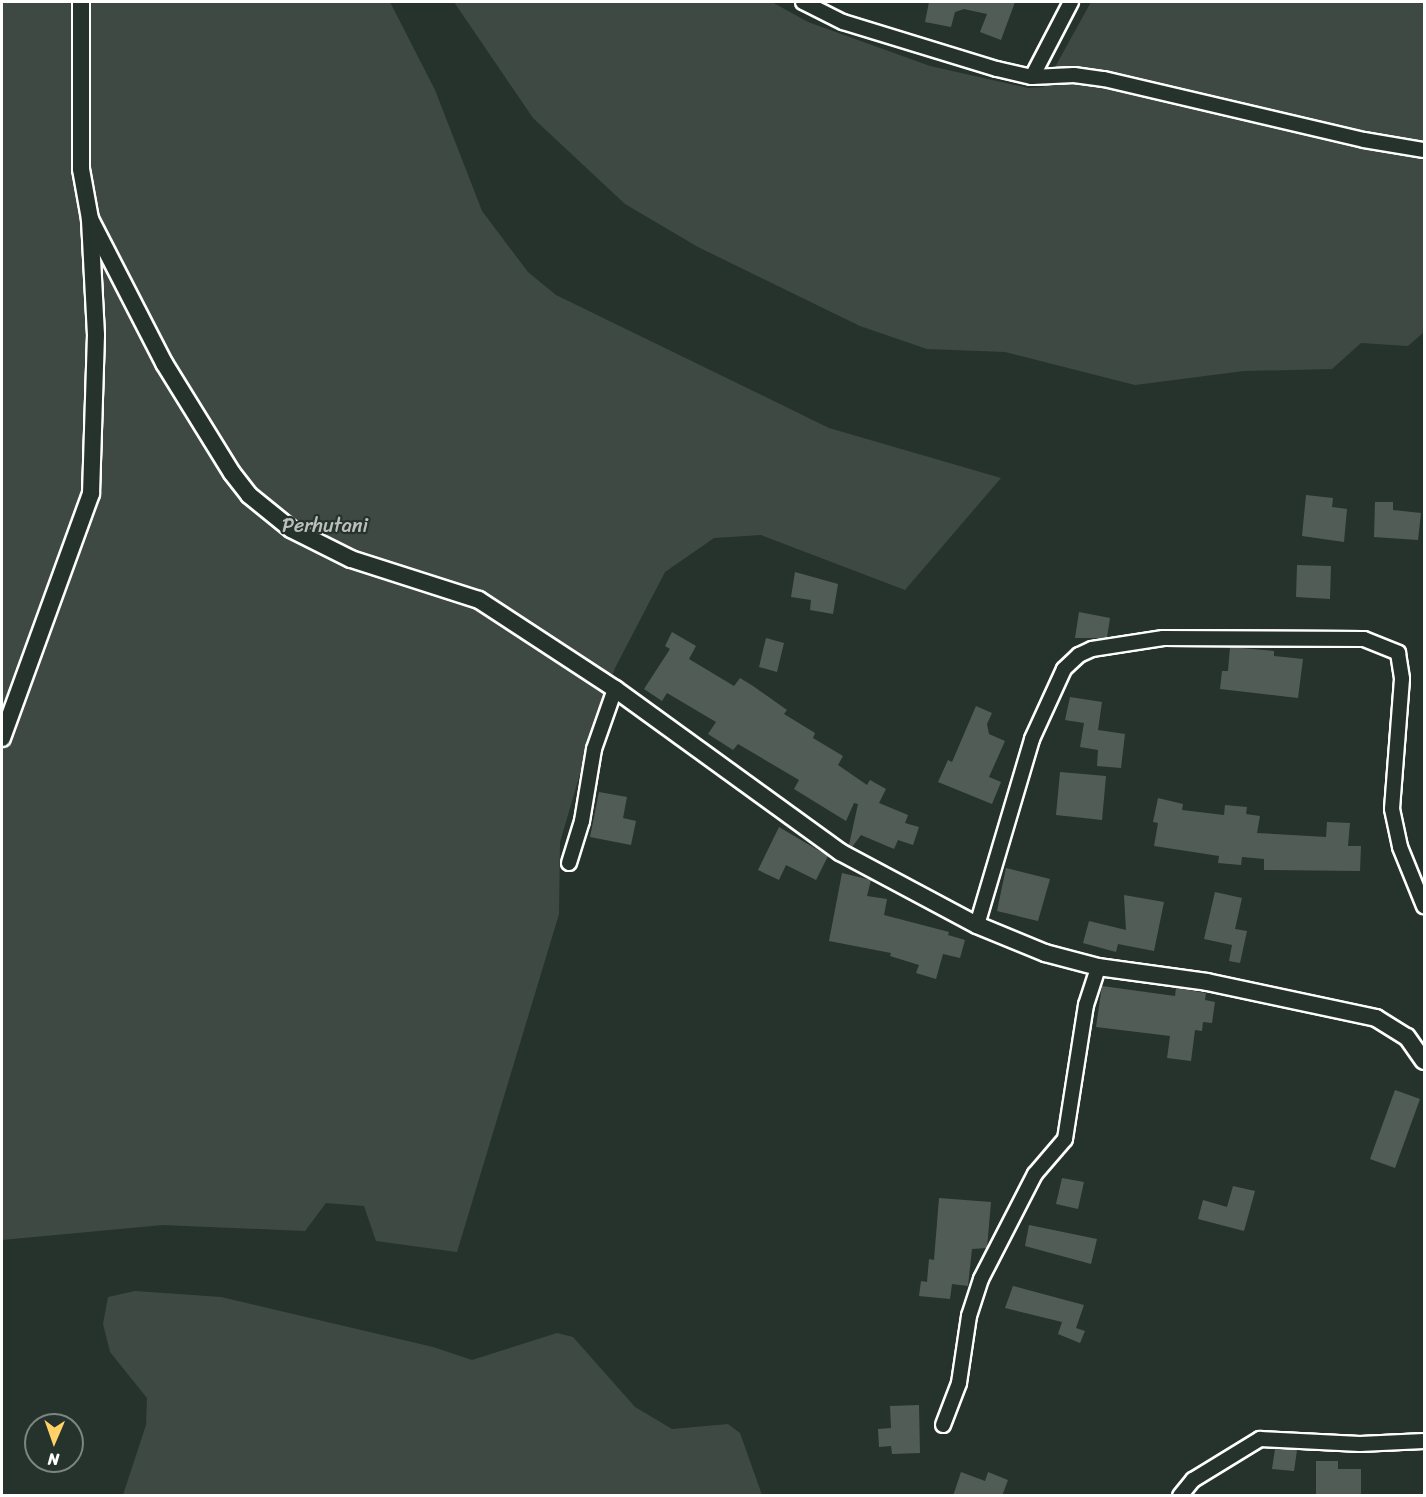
<!DOCTYPE html>
<html>
<head>
<meta charset="utf-8">
<style>
	body { margin:0 }
	#map { position:relative; width:1426px; height:1497px; overflow:hidden; background:#26332d; font-family:Sriracha,sans-serif }
	div>[style] { position:absolute }
	[style*='--x'] { left:calc(var(--x)*1px); top:calc(var(--y)*1px); width:calc(var(--w)*1px); rotate:calc(var(--a)*1deg) }
	.green>* { inset:0; background:#3e4944 }
	.building>* { inset:0; background:#515c57 }
	.roads { filter:drop-shadow(2px 0 #fff) drop-shadow(-2px 0 #fff) drop-shadow(0 2px #fff) drop-shadow(0 -2px #fff) }
	.minor>* { height:14px; margin:-7px; padding:0 7px; transform-origin:7px; border-radius:7px; background:#26332d }
	.tertiary>* { height:16px; margin:-8px; padding:0 8px; transform-origin:8px; border-radius:8px; background:#26332d }
	span { translate:-50% -50%; white-space:nowrap; text-align:center; line-height:1.15; -webkit-text-stroke:4.5px #26332d; paint-order:stroke }
	.park-label { font-size:20px; color:#bbbfbe }
	.frame { position:absolute; inset:0; border:3px solid #fff; pointer-events:none }
	.north { position:absolute; left:24px; top:1413px; width:60px; height:60px; box-sizing:border-box; background:#26332d; border:2px solid #7d8581; border-radius:50%; rotate:182deg; font-size:16px; font-weight:700; line-height:24px; text-align:center; color:#fff }
	.north::after { content:''; display:block; margin:auto; width:21px; height:27px; background:#ffd166; clip-path:polygon(50% 0,100% 100%,50% 72%,0 100%) }
</style>
</head>
<body>
<div id="map">
	<div class="green">
		<div style="clip-path:polygon(2px 2px,390px 2px,435px 90px,482px 211px,528px 272px,556px 295px,829px 428px,1001px 478px,905px 590px,761px 535px,714px 538px,665px 572px,615px 668px,595px 723px,560px 842px,559px 914px,457px 1252px,376px 1241px,364px 1206px,326px 1203px,305px 1231px,163px 1225px,2px 1240px)"></div>
		<div style="clip-path:polygon(454px 2px,772px 2px,808px 22px,930px 66px,1028px 88px,1044px 87px,1091px 2px,1424px 2px,1424px 332px,1408px 346px,1361px 343px,1332px 369px,1244px 371px,1135px 385px,1005px 352px,927px 349px,860px 326px,698px 247px,625px 204px,533px 118px)"></div>
		<div style="clip-path:polygon(135px 1291px,221px 1297px,433px 1347px,472px 1360px,557px 1333px,573px 1337px,635px 1407px,672px 1429px,728px 1424px,740px 1433px,762px 1495px,123px 1495px,146px 1425px,147px 1398px,110px 1352px,103px 1324px,108px 1297px)"></div>
	</div>
	<div class="building">
		<div style="clip-path:polygon(929px 2px,1015px 2px,1001px 40px,980px 32px,987px 14px,964px 9px,955px 12px,951px 27px,925px 22px)"></div>
		<div style="clip-path:polygon(1306px 495px,1333px 498px,1332px 507px,1347px 509px,1344px 542px,1302px 536px)"></div>
		<div style="clip-path:polygon(1375px 502px,1393px 502px,1393px 510px,1421px 513px,1418px 540px,1374px 537px)"></div>
		<div style="clip-path:polygon(1297px 565px,1331px 566px,1330px 599px,1296px 597px)"></div>
		<div style="clip-path:polygon(795px 572px,838px 584px,833px 614px,810px 610px,811px 600px,791px 597px)"></div>
		<div style="clip-path:polygon(1079px 612px,1110px 618px,1107px 638px,1075px 638px)"></div>
		<div style="clip-path:polygon(672px 632px,696px 646px,689px 659px,734px 686px,740px 678px,753px 686px,787px 710px,784px 714px,815px 733px,813px 738px,843px 756px,838px 765px,867px 785px,870px 780px,886px 789px,879px 803px,908px 815px,905px 823px,919px 827px,913px 845px,898px 840px,894px 849px,861px 835px,852px 847px,849px 845px,858px 804px,854px 803px,846px 821px,794px 789px,799px 780px,738px 744px,733px 750px,708px 734px,716px 722px,667px 693px,662px 701px,644px 689px,670px 649px,665px 646px)"></div>
		<div style="clip-path:polygon(766px 638px,784px 643px,777px 672px,759px 667px)"></div>
		<div style="clip-path:polygon(1230px 647px,1274px 651px,1274px 656px,1303px 659px,1298px 698px,1220px 689px,1222px 671px,1228px 671px)"></div>
		<div style="clip-path:polygon(1070px 697px,1102px 702px,1098px 730px,1125px 734px,1121px 768px,1097px 766px,1098px 750px,1080px 747px,1084px 723px,1065px 720px)"></div>
		<div style="clip-path:polygon(976px 706px,992px 713px,987px 724px,989px 734px,1005px 741px,989px 777px,1001px 782px,992px 804px,938px 782px,948px 760px,952px 762px)"></div>
		<div style="clip-path:polygon(1060px 772px,1106px 776px,1102px 820px,1056px 815px)"></div>
		<div style="clip-path:polygon(599px 792px,627px 797px,623px 818px,636px 821px,631px 845px,590px 837px)"></div>
		<div style="clip-path:polygon(1158px 798px,1183px 804px,1182px 810px,1224px 815px,1225px 805px,1247px 807px,1246px 814px,1260px 816px,1257px 833px,1326px 837px,1327px 822px,1350px 823px,1348px 846px,1361px 846px,1360px 871px,1264px 870px,1264px 859px,1242px 857px,1241px 865px,1218px 863px,1219px 856px,1154px 846px,1158px 823px,1153px 822px)"></div>
		<div style="clip-path:polygon(779px 827px,828px 856px,816px 880px,786px 865px,779px 880px,758px 870px)"></div>
		<div style="clip-path:polygon(1006px 868px,1050px 879px,1038px 921px,997px 911px)"></div>
		<div style="clip-path:polygon(842px 873px,871px 880px,867px 896px,887px 899px,884px 915px,949px 932px,948px 935px,965px 940px,960px 958px,943px 954px,936px 979px,916px 973px,919px 965px,890px 956px,891px 953px,829px 941px)"></div>
		<div style="clip-path:polygon(1215px 892px,1242px 898px,1235px 929px,1247px 931px,1240px 963px,1229px 961px,1232px 945px,1204px 939px)"></div>
		<div style="clip-path:polygon(1124px 895px,1164px 902px,1154px 951px,1118px 944px,1116px 952px,1083px 943px,1089px 921px,1126px 930px)"></div>
		<div style="clip-path:polygon(1102px 986px,1175px 996px,1176px 988px,1206px 993px,1205px 1000px,1215px 1002px,1212px 1023px,1203px 1022px,1202px 1031px,1195px 1030px,1191px 1061px,1167px 1058px,1170px 1036px,1096px 1027px)"></div>
		<div style="clip-path:polygon(1395px 1090px,1420px 1099px,1395px 1168px,1370px 1159px)"></div>
		<div style="clip-path:polygon(1062px 1178px,1084px 1182px,1078px 1209px,1056px 1204px)"></div>
		<div style="clip-path:polygon(1233px 1186px,1255px 1191px,1244px 1231px,1198px 1219px,1203px 1200px,1227px 1207px)"></div>
		<div style="clip-path:polygon(939px 1198px,991px 1202px,987px 1248px,972px 1249px,968px 1286px,952px 1284px,950px 1299px,919px 1296px,921px 1281px,927px 1282px,929px 1259px,934px 1260px)"></div>
		<div style="clip-path:polygon(1029px 1225px,1097px 1239px,1091px 1264px,1025px 1246px)"></div>
		<div style="clip-path:polygon(1013px 1286px,1084px 1305px,1076px 1328px,1085px 1331px,1080px 1343px,1058px 1334px,1062px 1322px,1005px 1308px)"></div>
		<div style="clip-path:polygon(919px 1405px,920px 1453px,892px 1454px,891px 1446px,879px 1447px,878px 1429px,891px 1428px,890px 1406px)"></div>
		<div style="clip-path:polygon(1275px 1449px,1297px 1450px,1294px 1471px,1272px 1469px)"></div>
		<div style="clip-path:polygon(1316px 1461px,1338px 1461px,1338px 1469px,1361px 1469px,1361px 1496px,1316px 1496px)"></div>
		<div style="clip-path:polygon(961px 1472px,985px 1481px,988px 1472px,1008px 1480px,1002px 1496px,953px 1496px)"></div>
	</div>
	<div class="roads">
		<div class="minor">
			<div style="--x:803;--y:2;--w:45;--a:26.6"></div>
			<div style="--x:843;--y:22;--w:161;--a:17"></div>
			<div style="--x:997;--y:69;--w:36;--a:13"></div>
			<div style="--x:1032;--y:77;--w:42;--a:-2.7"></div>
			<div style="--x:1074;--y:75;--w:30;--a:8"></div>
			<div style="--x:1104;--y:79;--w:267;--a:13.2"></div>
			<div style="--x:1364;--y:140;--w:61;--a:9.5"></div>
			<div style="--x:1032;--y:77;--w:85;--a:-62.5"></div>
			<div style="--x:569;--y:863;--w:44;--a:-72.8"></div>
			<div style="--x:582;--y:821;--w:73;--a:-80.5"></div>
			<div style="--x:594;--y:749;--w:64;--a:-70.7"></div>
			<div style="--x:977;--y:925;--w:194;--a:-73.5"></div>
			<div style="--x:1032;--y:739;--w:77;--a:-65.4"></div>
			<div style="--x:1064;--y:669;--w:21;--a:-43"></div>
			<div style="--x:1079;--y:655;--w:14;--a:-25"></div>
			<div style="--x:1092;--y:649;--w:72;--a:-8.8"></div>
			<div style="--x:1163;--y:638;--w:201;--a:0.3"></div>
			<div style="--x:1364;--y:639;--w:37;--a:22"></div>
			<div style="--x:1398;--y:653;--w:26;--a:81"></div>
			<div style="--x:1402;--y:679;--w:130;--a:94.4"></div>
			<div style="--x:1392;--y:809;--w:39;--a:78"></div>
			<div style="--x:1400;--y:847;--w:64;--a:67.9"></div>
			<div style="--x:943;--y:1425;--w:45;--a:-69.1"></div>
			<div style="--x:959;--y:1383;--w:68;--a:-81.5"></div>
			<div style="--x:969;--y:1316;--w:39;--a:-72"></div>
			<div style="--x:981;--y:1279;--w:118;--a:-62.8"></div>
			<div style="--x:1035;--y:1174;--w:46;--a:-49.4"></div>
			<div style="--x:1065;--y:1139;--w:136;--a:-81.1"></div>
			<div style="--x:1086;--y:1005;--w:40;--a:-72"></div>
			<div style="--x:1180;--y:1496;--w:21;--a:-51"></div>
			<div style="--x:1193;--y:1480;--w:79;--a:-31.5"></div>
			<div style="--x:1260;--y:1439;--w:100;--a:2.9"></div>
			<div style="--x:1360;--y:1444;--w:64;--a:-2.7"></div>
		</div>
		<div class="tertiary">
			<div style="--x:90;--y:219;--w:162;--a:62.8"></div>
			<div style="--x:164;--y:363;--w:129;--a:58.3"></div>
			<div style="--x:232;--y:473;--w:28;--a:52"></div>
			<div style="--x:249;--y:495;--w:54;--a:39"></div>
			<div style="--x:291;--y:529;--w:67;--a:26.6"></div>
			<div style="--x:351;--y:559;--w:134;--a:17.8"></div>
			<div style="--x:479;--y:600;--w:163;--a:33.2"></div>
			<div style="--x:615;--y:689;--w:278;--a:35.9"></div>
			<div style="--x:840;--y:852;--w:155;--a:28.1"></div>
			<div style="--x:977;--y:925;--w:74;--a:22.4"></div>
			<div style="--x:1045;--y:953;--w:55;--a:14.8"></div>
			<div style="--x:1098;--y:967;--w:110;--a:7.8"></div>
			<div style="--x:1207;--y:982;--w:173;--a:12"></div>
			<div style="--x:1376;--y:1018;--w:36;--a:32"></div>
			<div style="--x:1407;--y:1037;--w:29;--a:55"></div>
			<div style="--x:2;--y:738;--w:260;--a:-70"></div>
			<div style="--x:91;--y:494;--w:159;--a:-88.2"></div>
			<div style="--x:96;--y:335;--w:116;--a:-93"></div>
			<div style="--x:90;--y:219;--w:51;--a:-100.2"></div>
			<div style="--x:81;--y:169;--w:167;--a:-90"></div>
		</div>
	</div>
	<div class="park-label">
		<span style="left:325px;top:525px">Perhutani</span>
	</div>
	<div class="frame"></div>
	<div class="north">N</div>
</div>
</body>
</html>
